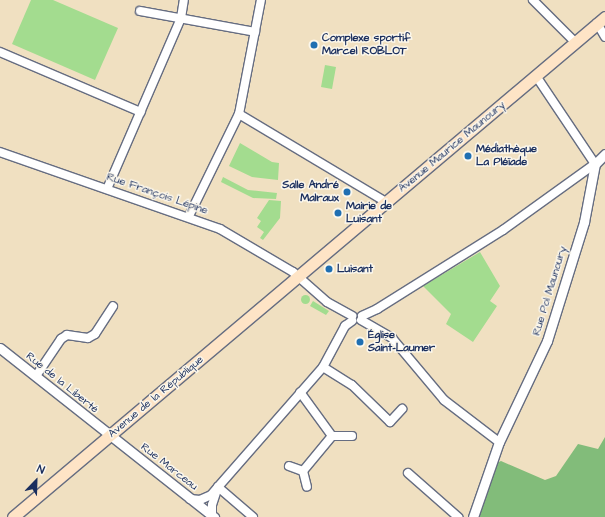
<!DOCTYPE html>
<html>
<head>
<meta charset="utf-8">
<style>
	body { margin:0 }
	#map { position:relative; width:605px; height:517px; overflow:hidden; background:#f0e0c1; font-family:"Architects Daughter",sans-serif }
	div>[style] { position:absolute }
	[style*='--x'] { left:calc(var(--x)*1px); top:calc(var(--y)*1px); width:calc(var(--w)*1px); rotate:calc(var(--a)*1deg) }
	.green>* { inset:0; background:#a3dc8f }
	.round { border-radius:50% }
	.forest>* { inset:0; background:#82bc7a }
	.roads { filter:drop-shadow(1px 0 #666d81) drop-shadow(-1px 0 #666d81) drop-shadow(0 1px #666d81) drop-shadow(0 -1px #666d81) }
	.minor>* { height:8px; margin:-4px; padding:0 4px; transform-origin:4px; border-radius:4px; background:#fff }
	.tertiary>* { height:9px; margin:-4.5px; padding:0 4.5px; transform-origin:4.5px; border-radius:4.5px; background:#fff }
	.secondary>* { height:11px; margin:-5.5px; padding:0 5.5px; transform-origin:5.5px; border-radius:5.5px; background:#fee4c6 }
	.dots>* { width:11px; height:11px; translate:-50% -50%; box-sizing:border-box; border:2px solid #fbf7ec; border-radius:50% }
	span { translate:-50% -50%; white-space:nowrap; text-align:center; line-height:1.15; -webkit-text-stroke:3px #fbf7ec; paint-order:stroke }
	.poi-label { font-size:11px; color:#1b2f5e; font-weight:700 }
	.left { translate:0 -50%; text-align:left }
	.right { translate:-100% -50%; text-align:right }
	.street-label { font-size:11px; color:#1b2f5e }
	.north { position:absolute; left:16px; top:461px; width:40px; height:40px; -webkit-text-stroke:3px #fbf7ec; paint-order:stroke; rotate:23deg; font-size:11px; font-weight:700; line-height:16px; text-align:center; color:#1b2f5e }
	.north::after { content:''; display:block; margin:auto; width:14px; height:18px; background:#1b2f5e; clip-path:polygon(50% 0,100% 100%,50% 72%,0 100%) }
</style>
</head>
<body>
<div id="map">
	<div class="green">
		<div style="clip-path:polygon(31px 0,53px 0,118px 28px,95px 80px,12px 44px)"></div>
		<div style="clip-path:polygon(325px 65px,336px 67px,332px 89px,321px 87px)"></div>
		<div style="clip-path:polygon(240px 143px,272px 162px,279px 163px,278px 180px,252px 177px,229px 166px)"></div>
		<div style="clip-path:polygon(223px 177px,248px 190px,277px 193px,276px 199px,253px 198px,221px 182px)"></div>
		<div style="clip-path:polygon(269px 200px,281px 201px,280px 218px,263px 240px,260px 238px,264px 232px,257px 227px,261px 221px,257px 218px)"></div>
		<div style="clip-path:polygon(480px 252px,500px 286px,490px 301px,497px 306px,473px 342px,446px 324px,451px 314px,423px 286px)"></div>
		<div class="round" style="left:300.5px;top:294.5px;width:9px;height:9px"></div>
		<div style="clip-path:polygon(313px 301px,329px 311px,326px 315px,310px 306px)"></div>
	</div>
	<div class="forest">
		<div style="clip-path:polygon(605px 437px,605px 517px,476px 517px,494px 464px,501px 461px,545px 480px,556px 476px,578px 444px,598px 449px)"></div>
	</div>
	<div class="roads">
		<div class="minor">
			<div style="--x:533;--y:0;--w:59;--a:45"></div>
			<div style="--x:140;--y:11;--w:117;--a:10.3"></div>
			<div style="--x:597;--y:23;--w:16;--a:60"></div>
			<div style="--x:0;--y:52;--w:153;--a:23.1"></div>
			<div style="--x:239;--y:114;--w:171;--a:30.9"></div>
			<div style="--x:0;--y:152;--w:233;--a:19.3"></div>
			<div style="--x:220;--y:229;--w:85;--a:30.5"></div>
			<div style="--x:293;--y:272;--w:45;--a:41.4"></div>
			<div style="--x:327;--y:302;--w:29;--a:29"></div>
			<div style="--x:107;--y:189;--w:186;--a:-66.6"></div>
			<div style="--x:181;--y:18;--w:18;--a:-81"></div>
			<div style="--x:189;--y:216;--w:114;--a:-63.9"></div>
			<div style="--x:239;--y:114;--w:116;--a:-79.1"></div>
			<div style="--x:362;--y:316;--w:17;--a:-25"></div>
			<div style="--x:377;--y:309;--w:149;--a:-32.1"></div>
			<div style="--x:503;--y:230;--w:113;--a:-35.7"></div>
			<div style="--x:595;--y:164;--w:106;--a:-123.8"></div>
			<div style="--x:361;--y:320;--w:36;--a:30"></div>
			<div style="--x:392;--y:338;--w:81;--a:50"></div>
			<div style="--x:444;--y:400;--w:69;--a:37.4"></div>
			<div style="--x:323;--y:367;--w:34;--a:32"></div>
			<div style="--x:352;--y:385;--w:53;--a:44.2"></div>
			<div style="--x:390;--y:422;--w:18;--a:-47"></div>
			<div style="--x:36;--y:376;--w:45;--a:-56"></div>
			<div style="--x:61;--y:339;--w:7;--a:-34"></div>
			<div style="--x:67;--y:335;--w:21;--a:8"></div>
			<div style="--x:88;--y:338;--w:8;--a:-30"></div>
			<div style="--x:95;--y:334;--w:33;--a:-57"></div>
			<div style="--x:332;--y:436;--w:20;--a:0"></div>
			<div style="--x:289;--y:466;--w:15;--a:20"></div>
			<div style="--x:303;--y:471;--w:45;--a:-50.4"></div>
			<div style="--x:332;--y:436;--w:54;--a:-126"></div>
			<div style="--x:303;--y:471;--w:16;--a:76"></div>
			<div style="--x:408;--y:473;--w:67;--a:41.3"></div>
			<div style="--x:190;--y:499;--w:10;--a:6"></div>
			<div style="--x:200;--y:500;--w:12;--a:-24"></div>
			<div style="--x:211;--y:495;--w:11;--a:-49"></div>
			<div style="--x:218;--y:487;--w:46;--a:40.6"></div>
			<div style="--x:212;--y:517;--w:12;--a:-90"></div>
			<div style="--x:212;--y:505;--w:19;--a:-72"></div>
			<div style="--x:218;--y:487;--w:159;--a:-48.8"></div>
			<div style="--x:323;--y:367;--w:47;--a:-61.8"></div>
			<div style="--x:345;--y:326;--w:9;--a:-36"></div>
		</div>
		<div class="tertiary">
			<div style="--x:0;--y:348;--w:273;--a:38.3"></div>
			<div style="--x:473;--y:517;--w:79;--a:-70.9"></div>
			<div style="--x:499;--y:442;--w:112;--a:-64.6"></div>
			<div style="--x:547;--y:341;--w:125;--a:-72.7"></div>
			<div style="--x:584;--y:222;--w:59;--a:-79.3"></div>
			<div style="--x:595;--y:164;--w:14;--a:-45"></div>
		</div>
		<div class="secondary">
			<div style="--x:13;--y:517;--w:775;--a:-40.18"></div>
		</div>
	</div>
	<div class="dots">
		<div style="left:314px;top:45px;background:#1f6fb2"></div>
		<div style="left:468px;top:156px;background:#1f6fb2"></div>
		<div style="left:347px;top:192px;background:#1f6fb2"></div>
		<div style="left:338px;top:213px;background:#1f6fb2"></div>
		<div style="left:329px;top:269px;background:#1f6fb2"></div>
		<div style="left:360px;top:342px;background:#1f6fb2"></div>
	</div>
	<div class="poi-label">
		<span class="left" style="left:322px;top:45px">Complexe sportif<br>Marcel ROBLOT</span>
		<span class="left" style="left:476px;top:156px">Médiathèque<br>La Pléïade</span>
		<span class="right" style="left:339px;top:192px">Salle André<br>Malraux</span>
		<span class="left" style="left:346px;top:213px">Mairie de<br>Luisant</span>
		<span class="left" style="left:337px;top:269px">Luisant</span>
		<span class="left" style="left:368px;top:342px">Église<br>Saint-Laumer</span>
	</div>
	<div class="street-label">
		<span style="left:452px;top:147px;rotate:-40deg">Avenue Maurice Maunoury</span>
		<span style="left:157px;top:194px;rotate:19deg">Rue François Lépine</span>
		<span style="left:550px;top:291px;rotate:-73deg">Rue Pol Maunoury</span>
		<span style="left:62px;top:383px;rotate:39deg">Rue de la Liberté</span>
		<span style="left:156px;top:397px;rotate:-40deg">Avenue de la République</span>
		<span style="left:169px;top:467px;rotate:38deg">Rue Marceau</span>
	</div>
	<div class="north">N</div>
</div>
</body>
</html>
